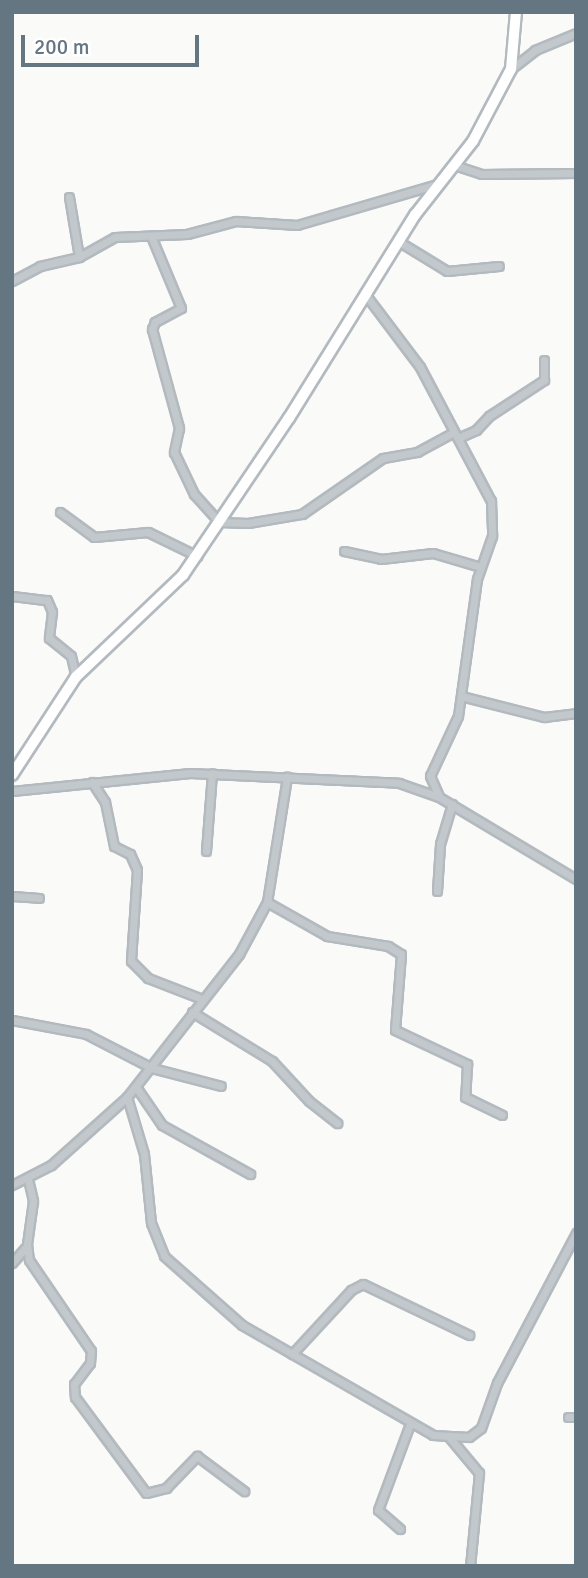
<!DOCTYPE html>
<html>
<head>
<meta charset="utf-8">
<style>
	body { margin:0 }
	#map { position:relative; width:588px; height:1578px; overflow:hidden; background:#fafaf8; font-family:Signika,sans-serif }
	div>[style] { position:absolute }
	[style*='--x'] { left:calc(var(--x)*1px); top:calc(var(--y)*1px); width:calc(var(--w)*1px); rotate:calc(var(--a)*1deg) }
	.roads { filter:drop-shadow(2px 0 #b3babf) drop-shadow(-2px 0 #b3babf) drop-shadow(0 2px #b3babf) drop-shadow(0 -2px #b3babf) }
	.street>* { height:7px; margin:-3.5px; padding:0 3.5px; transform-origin:3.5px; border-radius:3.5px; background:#c3c8cc }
	.secondary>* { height:10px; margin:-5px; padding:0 5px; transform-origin:5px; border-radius:5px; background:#fff }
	span { translate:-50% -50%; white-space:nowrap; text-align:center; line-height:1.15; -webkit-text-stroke:7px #fff; paint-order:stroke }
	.frame { position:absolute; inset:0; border:14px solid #657683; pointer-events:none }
	.scale { position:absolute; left:21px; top:35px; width:178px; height:32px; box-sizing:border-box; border:4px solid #657683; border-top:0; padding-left:9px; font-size:21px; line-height:24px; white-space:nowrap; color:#657683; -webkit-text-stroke:5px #fff; paint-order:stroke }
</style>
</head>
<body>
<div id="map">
	<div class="roads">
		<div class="street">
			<div style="--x:511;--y:69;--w:31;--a:-38"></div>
			<div style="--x:535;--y:50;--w:44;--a:-22.5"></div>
			<div style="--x:454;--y:165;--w:29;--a:18"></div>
			<div style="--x:482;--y:174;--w:94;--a:-0.6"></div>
			<div style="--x:69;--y:197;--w:61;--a:80.5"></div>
			<div style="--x:151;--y:236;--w:78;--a:67.4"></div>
			<div style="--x:181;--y:308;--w:30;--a:152"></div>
			<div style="--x:155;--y:322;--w:8;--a:113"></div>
			<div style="--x:152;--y:329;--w:103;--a:74.7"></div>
			<div style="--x:179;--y:428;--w:25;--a:102"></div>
			<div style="--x:174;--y:452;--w:47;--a:64.5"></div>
			<div style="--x:194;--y:494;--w:38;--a:48"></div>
			<div style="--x:219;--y:522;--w:29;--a:2"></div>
			<div style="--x:248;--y:523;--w:55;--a:-9.5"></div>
			<div style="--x:302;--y:514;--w:98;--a:-34.7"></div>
			<div style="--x:383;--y:458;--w:35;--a:-10"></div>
			<div style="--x:417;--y:452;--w:42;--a:-28.4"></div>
			<div style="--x:398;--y:241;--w:57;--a:31.5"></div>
			<div style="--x:447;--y:271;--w:52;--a:-5.5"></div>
			<div style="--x:12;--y:281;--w:32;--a:-28"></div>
			<div style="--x:40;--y:266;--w:40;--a:-13"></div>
			<div style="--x:79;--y:257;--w:41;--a:-29.1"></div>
			<div style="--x:115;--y:237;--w:72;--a:-2.4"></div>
			<div style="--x:187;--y:234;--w:51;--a:-14.9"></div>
			<div style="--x:236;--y:221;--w:61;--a:3.8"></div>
			<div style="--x:297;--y:225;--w:146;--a:-16.3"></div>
			<div style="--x:365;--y:294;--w:91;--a:53"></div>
			<div style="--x:420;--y:367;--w:152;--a:62.1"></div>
			<div style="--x:491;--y:501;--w:35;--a:88"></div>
			<div style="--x:492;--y:536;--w:46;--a:109.2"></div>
			<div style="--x:477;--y:579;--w:138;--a:97.9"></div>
			<div style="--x:458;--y:716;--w:66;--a:115"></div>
			<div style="--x:430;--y:776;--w:22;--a:66"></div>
			<div style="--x:458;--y:438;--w:20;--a:-24"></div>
			<div style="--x:476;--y:430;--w:19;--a:-47"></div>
			<div style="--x:489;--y:416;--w:66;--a:-33.2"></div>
			<div style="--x:544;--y:380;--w:20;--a:-90"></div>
			<div style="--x:60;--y:512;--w:42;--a:36.3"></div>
			<div style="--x:94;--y:537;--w:54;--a:-5.3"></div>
			<div style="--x:148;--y:532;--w:55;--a:26.1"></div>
			<div style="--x:344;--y:551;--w:38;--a:12"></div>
			<div style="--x:381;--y:559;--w:52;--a:-6.6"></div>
			<div style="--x:433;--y:553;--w:50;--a:16.3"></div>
			<div style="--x:12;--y:596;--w:35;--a:7"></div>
			<div style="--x:47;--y:600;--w:13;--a:67"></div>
			<div style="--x:52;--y:612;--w:26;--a:97"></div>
			<div style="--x:49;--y:638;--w:28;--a:39"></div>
			<div style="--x:71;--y:656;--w:22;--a:77"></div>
			<div style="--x:461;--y:696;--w:86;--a:14.2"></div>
			<div style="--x:544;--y:717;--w:32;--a:-7"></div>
			<div style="--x:92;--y:782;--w:24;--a:57"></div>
			<div style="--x:105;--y:802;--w:45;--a:78.4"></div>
			<div style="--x:114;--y:846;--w:18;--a:27"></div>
			<div style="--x:130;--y:854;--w:17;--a:66"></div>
			<div style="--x:137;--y:870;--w:91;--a:93.8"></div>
			<div style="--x:131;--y:961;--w:24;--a:45"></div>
			<div style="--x:148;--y:978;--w:58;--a:21.3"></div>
			<div style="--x:12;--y:791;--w:179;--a:-5.8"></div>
			<div style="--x:190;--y:773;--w:209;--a:2.7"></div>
			<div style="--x:399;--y:783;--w:42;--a:19.3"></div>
			<div style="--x:439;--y:797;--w:160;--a:30.9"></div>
			<div style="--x:206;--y:851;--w:78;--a:-85.6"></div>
			<div style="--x:437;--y:891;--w:47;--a:-86.3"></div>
			<div style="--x:440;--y:844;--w:42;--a:-73.3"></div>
			<div style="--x:12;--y:896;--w:27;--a:4"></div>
			<div style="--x:267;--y:902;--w:69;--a:29.5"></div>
			<div style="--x:327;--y:936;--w:62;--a:9.3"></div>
			<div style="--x:388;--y:946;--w:15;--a:32"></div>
			<div style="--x:401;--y:954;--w:76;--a:94.5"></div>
			<div style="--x:395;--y:1030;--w:80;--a:25.3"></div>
			<div style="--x:467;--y:1064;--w:33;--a:93"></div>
			<div style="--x:465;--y:1097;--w:41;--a:25.9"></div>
			<div style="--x:192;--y:1012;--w:94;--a:31.5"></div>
			<div style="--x:272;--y:1061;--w:54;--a:47.2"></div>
			<div style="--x:309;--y:1101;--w:36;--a:38"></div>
			<div style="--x:12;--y:1020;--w:75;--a:10.7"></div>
			<div style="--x:86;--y:1034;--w:74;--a:27.3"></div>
			<div style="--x:152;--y:1068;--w:71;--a:14.6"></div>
			<div style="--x:136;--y:1087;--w:46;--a:55.6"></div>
			<div style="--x:162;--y:1125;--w:101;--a:29.1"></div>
			<div style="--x:127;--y:1097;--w:59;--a:73.4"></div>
			<div style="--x:144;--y:1154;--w:69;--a:84.2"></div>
			<div style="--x:151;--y:1223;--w:35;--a:68"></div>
			<div style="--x:164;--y:1256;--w:104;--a:41.5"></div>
			<div style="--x:242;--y:1325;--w:220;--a:29.9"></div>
			<div style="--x:433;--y:1435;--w:36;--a:3"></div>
			<div style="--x:469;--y:1437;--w:15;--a:-37"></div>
			<div style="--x:481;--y:1428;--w:48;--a:-70.4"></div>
			<div style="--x:497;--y:1383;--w:170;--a:-62.2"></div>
			<div style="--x:28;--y:1179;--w:23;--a:77"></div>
			<div style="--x:33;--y:1201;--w:43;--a:97.9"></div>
			<div style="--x:27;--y:1244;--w:16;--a:83"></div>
			<div style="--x:29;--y:1260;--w:110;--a:55.7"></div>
			<div style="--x:91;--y:1351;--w:12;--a:95"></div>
			<div style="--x:90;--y:1363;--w:26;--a:127"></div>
			<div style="--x:74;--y:1384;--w:13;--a:86"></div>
			<div style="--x:75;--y:1397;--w:119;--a:53.5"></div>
			<div style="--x:146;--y:1493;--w:21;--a:-14"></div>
			<div style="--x:166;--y:1488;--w:45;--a:-45.9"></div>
			<div style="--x:197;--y:1456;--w:59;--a:36.7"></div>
			<div style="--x:12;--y:1185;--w:44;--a:-27.1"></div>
			<div style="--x:51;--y:1165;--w:102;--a:-41.8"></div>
			<div style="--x:127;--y:1097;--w:182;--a:-51.9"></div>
			<div style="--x:239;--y:954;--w:59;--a:-61.7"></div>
			<div style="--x:267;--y:902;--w:127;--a:-80.9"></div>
			<div style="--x:12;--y:1263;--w:20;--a:-49"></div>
			<div style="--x:292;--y:1354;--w:87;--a:-47.3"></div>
			<div style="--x:351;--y:1290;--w:13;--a:-27"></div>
			<div style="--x:363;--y:1284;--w:118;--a:25.7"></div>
			<div style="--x:568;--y:1417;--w:8;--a:0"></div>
			<div style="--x:449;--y:1437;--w:47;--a:50.2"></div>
			<div style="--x:479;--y:1473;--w:93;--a:95.5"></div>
			<div style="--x:400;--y:1529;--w:29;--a:-139"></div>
			<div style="--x:378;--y:1510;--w:92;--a:-69.6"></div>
		</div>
		<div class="secondary">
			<div style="--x:12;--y:775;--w:117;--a:-56.9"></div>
			<div style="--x:76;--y:677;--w:148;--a:-43.6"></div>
			<div style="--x:183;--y:575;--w:189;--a:-56"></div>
			<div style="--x:289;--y:418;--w:239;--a:-58.2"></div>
			<div style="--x:415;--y:215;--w:94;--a:-51.9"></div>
			<div style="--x:473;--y:141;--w:81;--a:-62.2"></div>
			<div style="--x:511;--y:69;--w:57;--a:-85"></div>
		</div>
	</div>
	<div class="frame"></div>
	<div class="scale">200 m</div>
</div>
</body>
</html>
